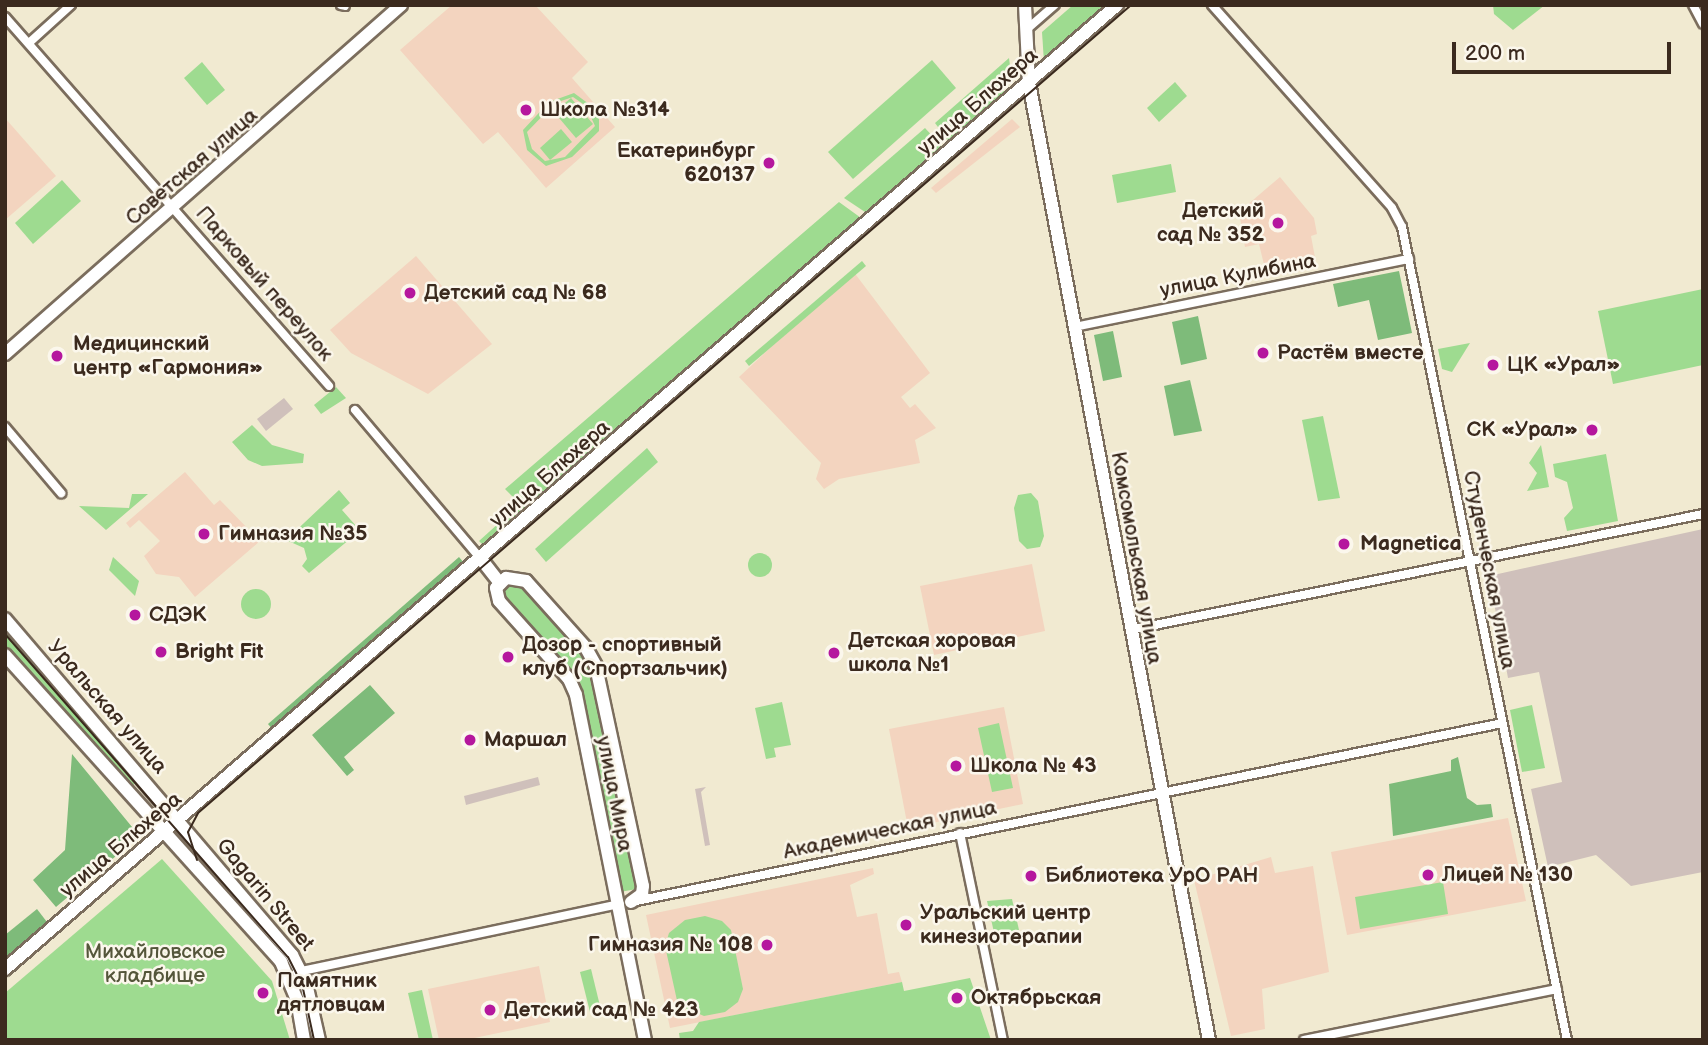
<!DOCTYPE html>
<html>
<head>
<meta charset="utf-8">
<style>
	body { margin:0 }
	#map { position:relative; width:1708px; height:1045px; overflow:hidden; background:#f1ead1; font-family:"Balsamiq Sans",sans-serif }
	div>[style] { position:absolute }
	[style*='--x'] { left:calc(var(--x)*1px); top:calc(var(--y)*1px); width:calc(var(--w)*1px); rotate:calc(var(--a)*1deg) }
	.built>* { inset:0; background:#f3d4bf }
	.industrial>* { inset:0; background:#cfc0bb }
	.green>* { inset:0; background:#9edb90 }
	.round { border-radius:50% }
	.forest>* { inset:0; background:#7ebb7a }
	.roads { filter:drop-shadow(2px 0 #7b6d5d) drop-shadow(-2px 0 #7b6d5d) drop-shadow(0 2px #7b6d5d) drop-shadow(0 -2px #7b6d5d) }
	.street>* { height:8px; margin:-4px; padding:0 4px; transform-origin:4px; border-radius:4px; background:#fff }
	.secondary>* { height:12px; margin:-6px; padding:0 6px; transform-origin:6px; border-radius:6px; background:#fff }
	.primary>* { height:12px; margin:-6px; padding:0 6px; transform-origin:6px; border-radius:6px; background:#fff }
	.tram>* { height:2px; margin:-1px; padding:0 1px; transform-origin:1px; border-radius:1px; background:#3b2a1e }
	.dots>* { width:19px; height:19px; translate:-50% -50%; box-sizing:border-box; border:4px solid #fbf7ec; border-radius:50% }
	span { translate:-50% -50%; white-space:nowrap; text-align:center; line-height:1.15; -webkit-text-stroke:5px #fbf7ec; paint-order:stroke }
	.street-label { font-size:21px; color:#3b2a1e }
	.poi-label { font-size:21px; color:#3b2a1e; font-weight:700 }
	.left { translate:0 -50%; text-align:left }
	.right { translate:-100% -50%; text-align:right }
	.park-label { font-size:21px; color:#54563a }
	.frame { position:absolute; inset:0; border:7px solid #3b2a1e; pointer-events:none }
	.scale { position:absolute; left:1452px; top:42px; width:219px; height:32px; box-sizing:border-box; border:4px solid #3b2a1e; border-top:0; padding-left:9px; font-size:21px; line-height:24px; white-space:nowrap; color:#3b2a1e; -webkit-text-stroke:5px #fbf7ec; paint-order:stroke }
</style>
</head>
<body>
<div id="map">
	<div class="built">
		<div style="clip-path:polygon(452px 5px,535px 5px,588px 62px,572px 78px,615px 127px,546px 188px,498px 132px,483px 144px,400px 50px)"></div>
		<div style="clip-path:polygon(5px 118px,56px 176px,5px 220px)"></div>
		<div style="clip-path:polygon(1012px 119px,1020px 127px,936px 193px,931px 188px)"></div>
		<div style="clip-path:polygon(1280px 177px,1314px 218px,1317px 234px,1311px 236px,1317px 268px,1267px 277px,1259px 244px,1245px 247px,1239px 212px)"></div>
		<div style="clip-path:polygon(416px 256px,492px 344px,428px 394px,351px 353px,330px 330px)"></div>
		<div style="clip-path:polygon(853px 271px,930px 373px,901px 397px,910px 408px,915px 404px,936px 428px,915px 440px,920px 463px,839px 479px,824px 489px,816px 479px,821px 463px,739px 377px)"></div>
		<div style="clip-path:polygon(185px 472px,214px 505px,220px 500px,260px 541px,195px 597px,179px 577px,156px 574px,144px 556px,160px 541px,139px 520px,130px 528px,126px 523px)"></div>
		<div style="clip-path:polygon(1032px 564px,1045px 631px,934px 655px,920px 586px)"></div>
		<div style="clip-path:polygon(1004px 707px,1023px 804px,908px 828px,889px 729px)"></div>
		<div style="clip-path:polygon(1508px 818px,1526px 901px,1347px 935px,1331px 852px)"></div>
		<div style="clip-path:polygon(1271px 857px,1275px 873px,1313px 866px,1329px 972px,1262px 989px,1265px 1029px,1231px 1036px,1194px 880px)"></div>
		<div style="clip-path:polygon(873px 868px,874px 874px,850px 885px,857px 917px,877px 913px,888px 974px,899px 972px,902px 982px,670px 1028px,646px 915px)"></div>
		<div style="clip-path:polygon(539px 966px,550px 1022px,465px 1040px,439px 1040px,428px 989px)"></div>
	</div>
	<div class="industrial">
		<div style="clip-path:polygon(284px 398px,293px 409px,266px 431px,257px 419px)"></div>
		<div style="clip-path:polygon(1703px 529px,1703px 872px,1631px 886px,1596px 855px,1548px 867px,1531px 789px,1562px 782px,1539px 672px,1508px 678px,1489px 576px)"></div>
		<div style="clip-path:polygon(538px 777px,540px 785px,466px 805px,464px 796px)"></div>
		<div style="clip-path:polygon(706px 787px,701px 792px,710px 845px,705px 846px,695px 789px)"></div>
	</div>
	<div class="green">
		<div style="clip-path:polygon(1073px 5px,1109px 5px,1044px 62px,1042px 32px)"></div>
		<div style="clip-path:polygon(1493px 5px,1545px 5px,1513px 30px,1494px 14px)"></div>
		<div style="clip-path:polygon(1009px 58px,1012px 81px,1002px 89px,1006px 94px,950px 143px,935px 123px)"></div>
		<div style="clip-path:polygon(932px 60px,956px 88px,853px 179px,828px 152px)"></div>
		<div style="clip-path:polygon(202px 62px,225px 90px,207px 105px,184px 78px)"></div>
		<div style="clip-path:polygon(1175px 82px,1187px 96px,1159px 122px,1147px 108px)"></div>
		<div style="clip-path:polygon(evenodd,574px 93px,593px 107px,599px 119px,599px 131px,572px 157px,546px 166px,527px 150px,523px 130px,549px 102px,574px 93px,573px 97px,586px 106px,595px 126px,565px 157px,545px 161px,532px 149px,527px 132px,555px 103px,573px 97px)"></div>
		<div style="clip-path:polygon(571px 98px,593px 124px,576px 138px,554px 112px)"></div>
		<div style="clip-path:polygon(925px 128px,948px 153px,874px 218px,844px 198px)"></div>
		<div style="clip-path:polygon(561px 129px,572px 142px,550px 160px,540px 148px)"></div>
		<div style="clip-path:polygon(1171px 164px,1176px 192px,1117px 203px,1112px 175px)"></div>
		<div style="clip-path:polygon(62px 180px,81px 201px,33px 244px,15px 223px)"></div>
		<div style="clip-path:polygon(839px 202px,868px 223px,490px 552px,479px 541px,520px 504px,505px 489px)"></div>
		<div style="clip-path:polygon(862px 261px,866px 266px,749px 366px,745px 361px)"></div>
		<div style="clip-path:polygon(1703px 289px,1703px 365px,1613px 384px,1598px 311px)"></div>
		<div style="clip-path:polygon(1470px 343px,1452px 372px,1442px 369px,1438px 349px)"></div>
		<div style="clip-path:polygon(336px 387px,346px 398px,321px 414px,314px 405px)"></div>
		<div style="clip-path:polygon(1323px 416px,1340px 498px,1318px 501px,1302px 420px)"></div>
		<div style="clip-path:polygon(252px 425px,272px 445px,304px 454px,303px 463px,262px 466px,248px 460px,232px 442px)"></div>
		<div style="clip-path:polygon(1541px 445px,1549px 487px,1527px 491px,1537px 473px,1529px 463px)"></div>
		<div style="clip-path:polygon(647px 448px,658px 462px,546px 562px,535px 549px)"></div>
		<div style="clip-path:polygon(1606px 454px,1618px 521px,1567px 531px,1564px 518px,1573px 508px,1567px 482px,1555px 477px,1553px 464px)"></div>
		<div style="clip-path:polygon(339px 490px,350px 503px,342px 510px,357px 527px,356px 534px,309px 573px,302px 566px,307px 559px,304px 548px,286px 540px)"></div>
		<div style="clip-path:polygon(1031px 493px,1038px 501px,1044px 536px,1040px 547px,1027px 549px,1019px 541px,1014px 508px,1018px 495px)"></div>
		<div style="clip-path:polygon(132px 494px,148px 494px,106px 530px,79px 506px,129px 508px)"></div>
		<div class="round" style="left:748px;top:553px;width:24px;height:24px"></div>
		<div style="clip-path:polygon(113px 557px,139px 581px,135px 596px,109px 570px)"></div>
		<div style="clip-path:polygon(514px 576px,586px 648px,643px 883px,637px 889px,614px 893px,576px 695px,499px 601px,500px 583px)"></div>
		<div class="round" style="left:241px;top:589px;width:30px;height:30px"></div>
		<div style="clip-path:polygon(5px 628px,139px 780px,130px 788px,5px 647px)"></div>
		<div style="clip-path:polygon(782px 702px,791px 745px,774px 748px,776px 757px,766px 759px,755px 708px)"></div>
		<div style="clip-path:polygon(1532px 705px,1545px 768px,1522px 772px,1510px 710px)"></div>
		<div style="clip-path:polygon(999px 723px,1013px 788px,992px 792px,978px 728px)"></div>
		<div style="clip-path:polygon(162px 859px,272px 981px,290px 1040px,5px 1040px,5px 993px)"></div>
		<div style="clip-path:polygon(1443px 882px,1448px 914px,1360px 929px,1355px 897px)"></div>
		<div style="clip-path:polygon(1012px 899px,1019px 930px,995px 937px,987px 901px)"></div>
		<div style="clip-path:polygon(705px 916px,722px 921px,731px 930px,743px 989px,738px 1002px,725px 1012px,704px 1016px,678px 1005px,665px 946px,669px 933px,685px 920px)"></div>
		<div style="clip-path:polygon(591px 969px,601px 1010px,590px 1012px,580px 972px)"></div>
		<div style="clip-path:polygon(970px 978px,991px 1040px,680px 1040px,679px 1033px,693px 1031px,699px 1022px,902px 982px,904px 991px)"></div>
		<div style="clip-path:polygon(422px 990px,433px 1040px,419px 1040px,408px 993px)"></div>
	</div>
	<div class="forest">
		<div style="clip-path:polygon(1399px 271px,1412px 333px,1378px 340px,1369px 300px,1338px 307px,1333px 284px)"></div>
		<div style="clip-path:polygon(1198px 316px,1207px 359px,1181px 365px,1172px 322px)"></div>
		<div style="clip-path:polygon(1113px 331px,1122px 377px,1103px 381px,1094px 335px)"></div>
		<div style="clip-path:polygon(1190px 380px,1202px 431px,1174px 436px,1164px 386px)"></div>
		<div style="clip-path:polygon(459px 557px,464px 563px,273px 730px,268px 724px)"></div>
		<div style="clip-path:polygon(370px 685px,395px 713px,344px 757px,354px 770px,347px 776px,312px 735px)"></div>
		<div style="clip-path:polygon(72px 754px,137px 833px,136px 839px,56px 907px,33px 880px,65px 850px)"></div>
		<div style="clip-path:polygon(1458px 757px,1467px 798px,1477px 805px,1491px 804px,1493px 817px,1393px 836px,1389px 784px,1451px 771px,1451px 760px)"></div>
		<div style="clip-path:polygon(37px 909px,50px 926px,5px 964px,5px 935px)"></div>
	</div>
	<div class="roads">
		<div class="street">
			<div style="--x:341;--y:5;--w:4;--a:14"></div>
			<div style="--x:1212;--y:5;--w:271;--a:48.4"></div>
			<div style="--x:1392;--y:208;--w:21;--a:62"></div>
			<div style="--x:1402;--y:227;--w:830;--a:78.53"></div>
			<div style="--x:1693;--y:5;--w:21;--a:62"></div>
			<div style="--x:5;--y:17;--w:491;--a:48.7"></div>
			<div style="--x:1026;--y:30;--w:38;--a:-41"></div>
			<div style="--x:30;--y:42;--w:55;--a:-42.1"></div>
			<div style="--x:1074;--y:327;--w:342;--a:-11.5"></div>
			<div style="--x:355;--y:410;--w:195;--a:49.8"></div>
			<div style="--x:5;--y:427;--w:87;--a:49.7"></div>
			<div style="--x:1130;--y:630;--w:585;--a:-11.44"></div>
			<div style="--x:960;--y:833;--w:211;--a:78.3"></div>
			<div style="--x:636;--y:901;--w:884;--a:-11.61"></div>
			<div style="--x:297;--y:972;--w:330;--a:-11.9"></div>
			<div style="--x:1304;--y:1040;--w:258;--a:-11.4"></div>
		</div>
		<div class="secondary">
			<div style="--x:1025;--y:5;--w:78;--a:87.1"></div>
			<div style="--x:1029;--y:83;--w:974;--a:79.35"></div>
			<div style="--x:5;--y:354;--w:528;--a:-41.39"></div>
			<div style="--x:481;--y:559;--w:31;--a:52"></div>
			<div style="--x:5;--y:619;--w:442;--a:49.5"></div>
			<div style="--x:292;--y:955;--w:31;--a:63"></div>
			<div style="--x:306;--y:983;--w:58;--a:77.2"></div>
			<div style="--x:5;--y:655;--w:413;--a:48"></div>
			<div style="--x:281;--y:962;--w:41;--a:67.2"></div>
			<div style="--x:297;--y:1000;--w:41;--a:80.1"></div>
			<div style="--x:631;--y:902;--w:14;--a:-36"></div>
			<div style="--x:642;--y:894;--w:8;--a:-83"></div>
			<div style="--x:643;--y:886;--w:225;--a:-102.1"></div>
			<div style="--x:596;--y:666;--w:21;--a:-119"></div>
			<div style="--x:586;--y:648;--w:90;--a:-131.8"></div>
			<div style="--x:526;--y:581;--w:20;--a:-171"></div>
			<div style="--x:506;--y:578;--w:14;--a:135"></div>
			<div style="--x:496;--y:588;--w:13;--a:77"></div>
			<div style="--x:499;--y:601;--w:105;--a:48.1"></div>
			<div style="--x:569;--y:679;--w:17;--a:66"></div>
			<div style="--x:576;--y:695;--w:352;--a:78.7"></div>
		</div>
		<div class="primary">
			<div style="--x:5;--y:969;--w:1472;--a:-40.92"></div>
		</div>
	</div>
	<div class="tram">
		<div style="--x:5;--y:634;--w:429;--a:48.8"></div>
		<div style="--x:288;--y:957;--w:30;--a:63"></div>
		<div style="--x:302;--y:984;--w:57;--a:77.9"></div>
		<div style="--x:197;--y:860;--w:29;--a:-108"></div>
		<div style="--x:188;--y:832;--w:21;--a:-62"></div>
		<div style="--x:198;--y:813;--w:1234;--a:-40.89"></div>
	</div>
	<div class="dots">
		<div style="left:526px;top:110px;background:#b5179e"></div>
		<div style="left:769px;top:163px;background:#b5179e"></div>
		<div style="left:1278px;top:223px;background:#b5179e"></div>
		<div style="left:410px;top:293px;background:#b5179e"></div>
		<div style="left:1263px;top:353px;background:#b5179e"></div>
		<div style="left:57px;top:356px;background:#b5179e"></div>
		<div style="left:1493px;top:365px;background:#b5179e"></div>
		<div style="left:1592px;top:430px;background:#b5179e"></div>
		<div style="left:204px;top:534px;background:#b5179e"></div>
		<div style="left:1344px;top:544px;background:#b5179e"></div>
		<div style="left:135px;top:615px;background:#b5179e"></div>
		<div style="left:161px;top:652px;background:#b5179e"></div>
		<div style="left:834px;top:653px;background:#b5179e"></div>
		<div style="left:508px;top:657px;background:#b5179e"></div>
		<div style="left:470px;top:740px;background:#b5179e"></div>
		<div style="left:956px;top:766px;background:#b5179e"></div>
		<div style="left:1428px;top:875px;background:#b5179e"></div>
		<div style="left:1031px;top:876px;background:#b5179e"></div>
		<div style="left:906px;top:925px;background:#b5179e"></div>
		<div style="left:767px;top:945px;background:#b5179e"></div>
		<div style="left:263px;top:993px;background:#b5179e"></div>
		<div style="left:957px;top:998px;background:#b5179e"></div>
		<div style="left:490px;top:1010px;background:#b5179e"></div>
	</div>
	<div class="street-label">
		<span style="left:978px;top:102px;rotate:-41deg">улица Блюхера</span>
		<span style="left:192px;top:167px;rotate:-41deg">Советская улица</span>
		<span style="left:1238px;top:276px;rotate:-11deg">улица Кулибина</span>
		<span style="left:264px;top:284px;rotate:49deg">Парковый переулок</span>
		<span style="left:550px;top:474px;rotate:-41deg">улица Блюхера</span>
		<span style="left:1136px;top:558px;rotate:80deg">Комсомольская улица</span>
		<span style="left:1489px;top:570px;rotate:79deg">Студенческая улица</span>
		<span style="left:107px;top:707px;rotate:49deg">Уральская улица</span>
		<span style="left:614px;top:794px;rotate:79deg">улица Мира</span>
		<span style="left:890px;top:830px;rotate:-12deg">Академическая улица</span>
		<span style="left:121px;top:845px;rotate:-40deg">улица Блюхера</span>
		<span style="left:265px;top:895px;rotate:50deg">Gagarin Street</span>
	</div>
	<div class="poi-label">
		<span class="left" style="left:540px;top:110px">Школа №314</span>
		<span class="right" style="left:755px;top:163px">Екатеринбург<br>620137</span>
		<span class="right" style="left:1264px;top:223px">Детский<br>сад № 352</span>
		<span class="left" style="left:424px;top:293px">Детский сад № 68</span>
		<span class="left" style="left:73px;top:356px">Медицинский<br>центр «Гармония»</span>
		<span class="left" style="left:1277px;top:353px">Растём вместе</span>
		<span class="left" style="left:1507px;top:365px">ЦК «Урал»</span>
		<span class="right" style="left:1578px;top:430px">СК «Урал»</span>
		<span class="left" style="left:218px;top:534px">Гимназия №35</span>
		<span class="left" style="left:1360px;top:544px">Magnetica</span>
		<span class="left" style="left:149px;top:615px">СДЭК</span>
		<span class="left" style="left:848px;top:653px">Детская хоровая<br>школа №1</span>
		<span class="left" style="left:522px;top:657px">Дозор - спортивный<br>клуб (Спортзальчик)</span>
		<span class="left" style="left:175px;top:652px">Bright Fit</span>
		<span class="left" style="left:484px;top:740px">Маршал</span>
		<span class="left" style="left:970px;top:766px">Школа № 43</span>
		<span class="left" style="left:1442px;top:875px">Лицей № 130</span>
		<span class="left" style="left:1045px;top:876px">Библиотека УрО РАН</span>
		<span class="left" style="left:920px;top:925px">Уральский центр<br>кинезиотерапии</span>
		<span class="right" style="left:753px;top:945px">Гимназия № 108</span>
		<span class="left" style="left:277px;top:993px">Памятник<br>дятловцам</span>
		<span class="left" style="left:971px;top:998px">Октябрьская</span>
		<span class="left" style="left:504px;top:1010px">Детский сад № 423</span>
	</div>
	<div class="park-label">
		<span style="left:155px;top:964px">Михайловское<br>кладбище</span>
	</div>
	<div class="frame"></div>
	<div class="scale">200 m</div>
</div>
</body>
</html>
